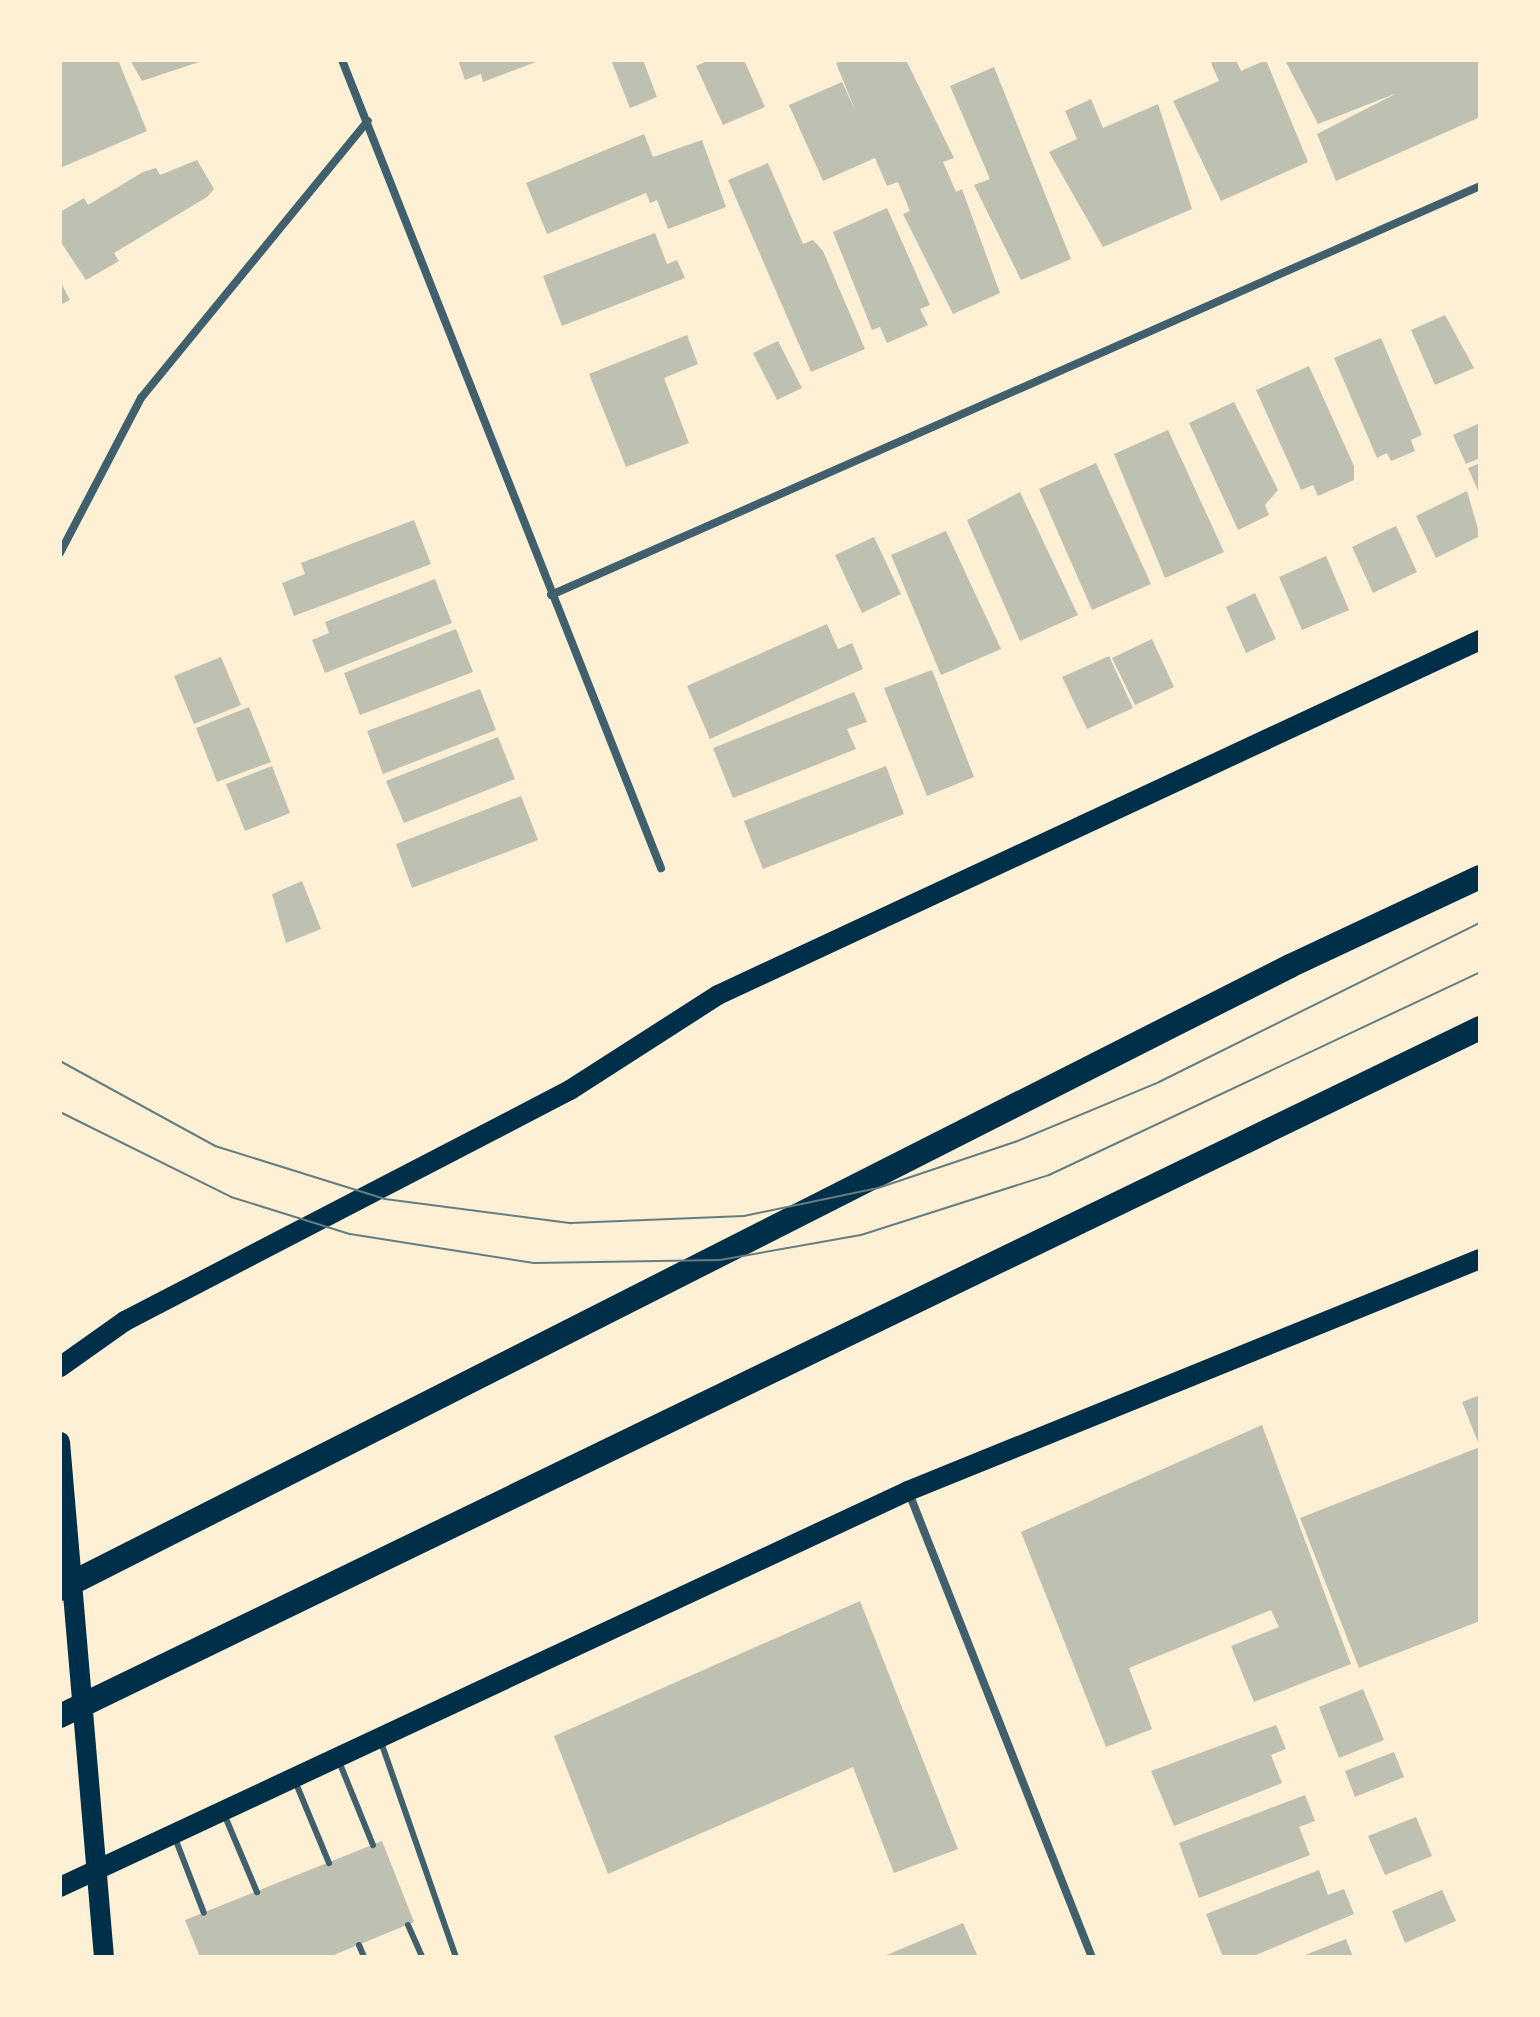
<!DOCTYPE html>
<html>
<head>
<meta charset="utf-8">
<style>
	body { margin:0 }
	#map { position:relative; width:1540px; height:2017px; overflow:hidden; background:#fdf0d5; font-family:Barlow,sans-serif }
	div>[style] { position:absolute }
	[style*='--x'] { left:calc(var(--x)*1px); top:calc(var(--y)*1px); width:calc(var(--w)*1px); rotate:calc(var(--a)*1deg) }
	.building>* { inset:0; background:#bec0b2 }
	.service>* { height:6px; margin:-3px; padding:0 3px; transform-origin:3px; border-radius:3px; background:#3f606c }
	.minor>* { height:8px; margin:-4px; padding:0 4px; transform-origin:4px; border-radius:4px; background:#3f606c }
	.primary>* { height:20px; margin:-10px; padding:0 10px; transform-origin:10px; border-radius:10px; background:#003049 }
	.motorway>* { height:24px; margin:-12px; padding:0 12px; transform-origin:12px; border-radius:12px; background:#003049 }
	.tram>* { height:2px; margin:-1px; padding:0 1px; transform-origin:1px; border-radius:1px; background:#657d81 }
	span { translate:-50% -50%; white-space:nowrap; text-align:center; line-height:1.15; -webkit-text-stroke:8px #fdf0d5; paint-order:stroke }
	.frame { position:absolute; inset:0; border:62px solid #fdf0d5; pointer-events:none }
</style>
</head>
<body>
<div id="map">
	<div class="building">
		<div style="clip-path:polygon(60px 60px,118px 60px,147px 131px,60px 168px)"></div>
		<div style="clip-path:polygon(130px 60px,205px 60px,142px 81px)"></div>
		<div style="clip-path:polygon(458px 60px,541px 60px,483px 82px,481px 74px,465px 80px)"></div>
		<div style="clip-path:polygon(611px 60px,643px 60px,657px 97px,630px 108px)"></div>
		<div style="clip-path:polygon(709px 60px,744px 60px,765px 107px,723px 125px,696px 66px)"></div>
		<div style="clip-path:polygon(844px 60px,906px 60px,954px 158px,943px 162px,956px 192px,962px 189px,1000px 293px,953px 314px,903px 214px,910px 211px,898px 182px,887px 186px,875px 158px,823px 181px,789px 105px,842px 82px,855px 110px,836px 63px)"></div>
		<div style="clip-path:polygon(1217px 60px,1236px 60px,1241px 71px,1266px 60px,1308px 162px,1221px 201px,1173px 101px,1219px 81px,1211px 63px)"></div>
		<div style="clip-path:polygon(1285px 60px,1480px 60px,1480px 117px,1336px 181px,1317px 134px,1397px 93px,1318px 124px)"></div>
		<div style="clip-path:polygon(994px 67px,1071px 259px,1021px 280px,974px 185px,990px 179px,950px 86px)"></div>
		<div style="clip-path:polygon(1091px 99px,1103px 128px,1158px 104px,1192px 209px,1103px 247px,1049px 152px,1077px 139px,1065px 111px)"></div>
		<div style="clip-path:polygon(644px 134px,653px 157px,702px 140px,726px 207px,668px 229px,657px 200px,650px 203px,646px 193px,547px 234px,526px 183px)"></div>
		<div style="clip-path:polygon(197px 160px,214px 189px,207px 197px,114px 253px,119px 261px,86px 280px,60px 241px,60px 212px,84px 198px,88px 205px,143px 172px,156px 168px,160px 175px)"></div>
		<div style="clip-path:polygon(768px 163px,803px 244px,813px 240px,823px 251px,865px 349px,811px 372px,728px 180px)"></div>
		<div style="clip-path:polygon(887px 208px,930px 305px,920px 309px,928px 325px,887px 343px,880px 327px,872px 330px,833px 232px)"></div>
		<div style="clip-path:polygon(655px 233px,667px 264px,677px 260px,685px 278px,562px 326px,543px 276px)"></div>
		<div style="clip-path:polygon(60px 281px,70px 300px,60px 305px)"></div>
		<div style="clip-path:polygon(1445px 315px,1474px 368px,1435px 385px,1411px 330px)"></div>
		<div style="clip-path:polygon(687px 335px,698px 364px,664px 378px,689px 443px,626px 467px,589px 374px)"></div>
		<div style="clip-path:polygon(1381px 338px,1422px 435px,1411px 440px,1415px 451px,1391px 461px,1387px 453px,1377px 458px,1334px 358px)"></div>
		<div style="clip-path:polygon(778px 341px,802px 388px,777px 400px,753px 353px)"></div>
		<div style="clip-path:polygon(1309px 366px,1354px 466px,1354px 480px,1318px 496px,1313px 485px,1301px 490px,1256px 390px)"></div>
		<div style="clip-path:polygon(1234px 402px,1278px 490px,1265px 505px,1269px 515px,1238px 530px,1189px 423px)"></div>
		<div style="clip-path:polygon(1480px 423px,1480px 458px,1466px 464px,1453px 435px)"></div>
		<div style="clip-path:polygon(1168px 430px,1224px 552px,1165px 578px,1114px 454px)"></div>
		<div style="clip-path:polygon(1096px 463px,1151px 584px,1092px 610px,1039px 489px)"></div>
		<div style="clip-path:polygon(1480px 463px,1480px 495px,1468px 468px)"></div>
		<div style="clip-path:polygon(1467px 491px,1480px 536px,1436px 558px,1416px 516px)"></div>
		<div style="clip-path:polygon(1020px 492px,1078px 615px,1020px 641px,967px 520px)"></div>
		<div style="clip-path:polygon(414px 520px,431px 564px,294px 616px,282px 583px,305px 574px,301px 563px)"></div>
		<div style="clip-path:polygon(1396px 526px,1417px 572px,1373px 593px,1352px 547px)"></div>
		<div style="clip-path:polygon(946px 531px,1001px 649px,941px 675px,891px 555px)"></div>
		<div style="clip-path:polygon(874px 537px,901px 594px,862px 613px,835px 555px)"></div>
		<div style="clip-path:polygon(1326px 556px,1349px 610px,1302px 630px,1279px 577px)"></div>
		<div style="clip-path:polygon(435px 579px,452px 623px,325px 673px,312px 640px,329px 633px,325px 622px)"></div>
		<div style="clip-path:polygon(1255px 593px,1276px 639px,1246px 653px,1226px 607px)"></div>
		<div style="clip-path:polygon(827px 624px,838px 649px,852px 643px,863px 669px,710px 739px,687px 686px)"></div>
		<div style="clip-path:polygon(456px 629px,473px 672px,360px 715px,344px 673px)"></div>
		<div style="clip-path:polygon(1152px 639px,1174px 687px,1135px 705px,1112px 658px)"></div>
		<div style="clip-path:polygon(1109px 656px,1133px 708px,1087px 729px,1062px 677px)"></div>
		<div style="clip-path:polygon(221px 657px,241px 705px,194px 724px,174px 676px)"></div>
		<div style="clip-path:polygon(932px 670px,974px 777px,927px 796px,884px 688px)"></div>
		<div style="clip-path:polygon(480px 689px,496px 730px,383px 774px,367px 731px)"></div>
		<div style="clip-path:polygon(854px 692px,867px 722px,847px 729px,856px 749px,733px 798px,713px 748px)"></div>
		<div style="clip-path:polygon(249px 707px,271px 762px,217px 782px,196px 728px)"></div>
		<div style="clip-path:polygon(498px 737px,515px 779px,404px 823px,386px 781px)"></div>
		<div style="clip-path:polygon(272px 766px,290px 813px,245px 831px,226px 784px)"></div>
		<div style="clip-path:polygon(886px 766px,904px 814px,763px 869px,744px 821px)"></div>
		<div style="clip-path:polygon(521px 796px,538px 840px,412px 888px,396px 844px)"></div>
		<div style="clip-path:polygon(302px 881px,321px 929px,286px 943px,272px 894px)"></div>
		<div style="clip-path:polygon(1480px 1395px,1480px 1621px,1359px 1668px,1300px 1518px,1480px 1447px,1462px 1402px)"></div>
		<div style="clip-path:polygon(1262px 1425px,1351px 1664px,1254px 1702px,1231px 1646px,1279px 1627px,1271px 1610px,1129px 1668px,1152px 1729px,1106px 1747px,1021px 1532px)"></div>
		<div style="clip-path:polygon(860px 1601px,958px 1849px,894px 1873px,853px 1767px,608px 1874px,554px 1736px)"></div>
		<div style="clip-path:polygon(1363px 1689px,1384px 1740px,1339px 1758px,1319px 1707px)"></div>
		<div style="clip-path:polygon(1276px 1725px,1286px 1749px,1271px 1755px,1282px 1783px,1174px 1826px,1151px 1771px)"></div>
		<div style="clip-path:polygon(1394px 1752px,1404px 1777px,1355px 1797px,1345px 1771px)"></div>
		<div style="clip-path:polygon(1305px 1795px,1315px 1821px,1299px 1827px,1310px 1855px,1199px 1898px,1179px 1843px)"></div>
		<div style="clip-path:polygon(1416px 1817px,1432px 1856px,1385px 1875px,1368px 1836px)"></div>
		<div style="clip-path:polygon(382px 1841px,414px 1922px,329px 1957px,200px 1957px,185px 1920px)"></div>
		<div style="clip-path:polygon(1319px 1870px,1328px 1895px,1344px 1889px,1354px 1914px,1251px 1957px,1223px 1957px,1206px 1914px)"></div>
		<div style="clip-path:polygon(1442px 1890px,1456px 1921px,1405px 1943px,1392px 1911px)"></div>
		<div style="clip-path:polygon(963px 1923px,978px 1957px,882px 1957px)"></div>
		<div style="clip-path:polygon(1346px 1939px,1353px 1957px,1300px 1957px)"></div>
	</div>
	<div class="service">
		<div style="--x:381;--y:1742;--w:228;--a:70.8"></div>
		<div style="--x:338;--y:1759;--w:93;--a:67.9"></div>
		<div style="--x:295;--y:1781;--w:89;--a:67.5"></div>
		<div style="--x:224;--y:1814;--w:85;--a:67.1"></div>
		<div style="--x:175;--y:1838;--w:80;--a:68.9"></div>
		<div style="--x:408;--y:1925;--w:35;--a:66"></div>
		<div style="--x:359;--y:1945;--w:13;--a:67"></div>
	</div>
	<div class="minor">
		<div style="--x:342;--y:60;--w:869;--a:68.46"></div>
		<div style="--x:60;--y:553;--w:175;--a:-62.4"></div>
		<div style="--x:141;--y:398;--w:358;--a:-50.7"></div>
		<div style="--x:551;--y:595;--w:1015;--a:-23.76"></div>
		<div style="--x:909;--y:1493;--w:499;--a:68.5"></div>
	</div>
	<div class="primary">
		<div style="--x:60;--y:1367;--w:80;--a:-35.3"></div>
		<div style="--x:125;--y:1321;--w:501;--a:-27.43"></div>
		<div style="--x:570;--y:1090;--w:176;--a:-32.7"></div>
		<div style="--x:718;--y:995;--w:841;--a:-24.98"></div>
		<div style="--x:60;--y:1442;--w:517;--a:85.12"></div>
		<div style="--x:60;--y:1887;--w:936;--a:-25.03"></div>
		<div style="--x:908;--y:1491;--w:617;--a:-22.08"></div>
	</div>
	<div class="motorway">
		<div style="--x:60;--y:1589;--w:1379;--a:-26.86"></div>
		<div style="--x:1290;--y:966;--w:210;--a:-25.1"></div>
		<div style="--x:60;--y:1716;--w:1578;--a:-25.85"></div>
	</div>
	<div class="tram">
		<div style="--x:60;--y:1061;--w:177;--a:28.7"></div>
		<div style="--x:215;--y:1146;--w:178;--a:17.3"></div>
		<div style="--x:385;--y:1199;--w:188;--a:7.4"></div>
		<div style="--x:571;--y:1223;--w:173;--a:-2.3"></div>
		<div style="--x:744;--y:1216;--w:137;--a:-11.8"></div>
		<div style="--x:878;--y:1188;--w:145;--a:-18.6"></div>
		<div style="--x:1015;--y:1142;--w:156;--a:-22.6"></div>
		<div style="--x:1159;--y:1082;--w:358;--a:-26.4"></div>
		<div style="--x:60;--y:1112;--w:191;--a:26.4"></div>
		<div style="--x:231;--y:1197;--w:125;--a:17.3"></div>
		<div style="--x:350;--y:1234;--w:186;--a:9"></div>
		<div style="--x:534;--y:1263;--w:186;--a:-0.9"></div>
		<div style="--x:720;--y:1260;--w:143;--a:-10.1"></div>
		<div style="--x:861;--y:1235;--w:197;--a:-17.7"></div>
		<div style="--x:1049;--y:1175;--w:476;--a:-25.2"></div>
	</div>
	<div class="frame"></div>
</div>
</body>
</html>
